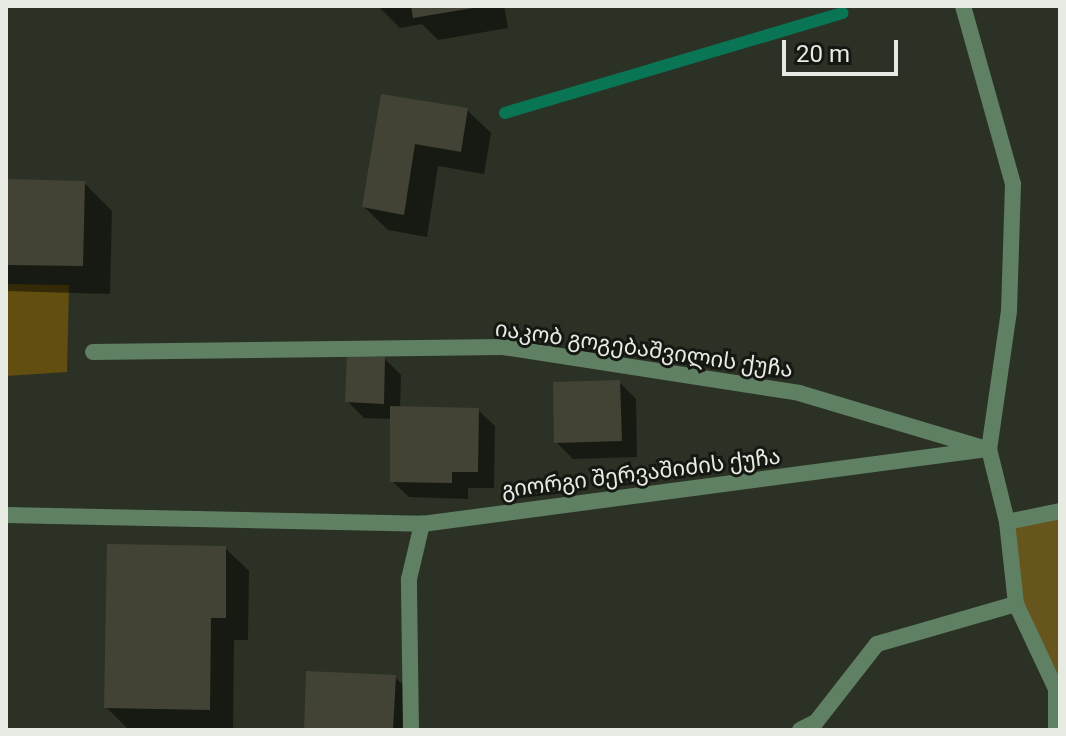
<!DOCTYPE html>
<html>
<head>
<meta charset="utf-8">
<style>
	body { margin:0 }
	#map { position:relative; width:1066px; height:736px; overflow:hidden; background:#2b3124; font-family:Roboto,"Noto Sans Georgian",sans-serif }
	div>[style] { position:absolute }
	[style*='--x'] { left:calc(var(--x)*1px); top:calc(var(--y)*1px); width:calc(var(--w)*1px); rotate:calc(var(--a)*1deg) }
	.green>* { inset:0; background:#624f10 }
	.forest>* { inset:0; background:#67551e }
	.shadow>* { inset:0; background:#0007 }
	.stream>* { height:12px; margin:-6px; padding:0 6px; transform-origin:6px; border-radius:6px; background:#097555 }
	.building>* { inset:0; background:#434335 }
	.service>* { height:16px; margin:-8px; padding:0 8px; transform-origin:8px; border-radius:8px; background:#608063 }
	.minor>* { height:16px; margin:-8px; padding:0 8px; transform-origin:8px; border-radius:8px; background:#608063 }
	span { translate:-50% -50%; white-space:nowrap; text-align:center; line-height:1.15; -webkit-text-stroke:6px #151812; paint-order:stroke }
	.street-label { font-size:22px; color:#e7ebe3 }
	.frame { position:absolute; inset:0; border:8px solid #e7ebe3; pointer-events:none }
	.scale { position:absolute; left:782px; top:40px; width:116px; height:36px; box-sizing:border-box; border:4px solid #e7ebe3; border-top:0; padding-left:10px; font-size:24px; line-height:28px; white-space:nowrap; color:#e7ebe3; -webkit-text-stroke:6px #151812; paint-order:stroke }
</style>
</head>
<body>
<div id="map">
	<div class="green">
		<div style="clip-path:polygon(6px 284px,69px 285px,67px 372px,6px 376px)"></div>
	</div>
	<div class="forest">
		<div style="clip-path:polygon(1060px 517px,1060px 688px,1016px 604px,1007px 522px)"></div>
	</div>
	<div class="shadow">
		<div style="clip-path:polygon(378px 6px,504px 6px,508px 28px,438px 40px,422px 24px,400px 28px)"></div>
		<div style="clip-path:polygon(382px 96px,467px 110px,491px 133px,484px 174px,438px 166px,427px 237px,388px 230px,364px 207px)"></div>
		<div style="clip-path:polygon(6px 181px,84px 183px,112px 211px,110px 294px,6px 291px)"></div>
		<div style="clip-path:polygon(384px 358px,401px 375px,400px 408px,478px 410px,495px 426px,494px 488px,468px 488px,468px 499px,409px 497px,392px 481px,392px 419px,364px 418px,347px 401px)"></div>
		<div style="clip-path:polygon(619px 382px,636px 399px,637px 457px,573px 459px,556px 442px)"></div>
		<div style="clip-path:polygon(225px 548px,249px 571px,248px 640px,234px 640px,233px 730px,129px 730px,106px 707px)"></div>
		<div style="clip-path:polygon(395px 677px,418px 700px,417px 730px,306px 730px)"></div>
	</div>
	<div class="stream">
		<div style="--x:505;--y:113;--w:352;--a:-16.5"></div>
	</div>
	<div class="building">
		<div style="clip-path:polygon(411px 6px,472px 6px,473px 8px,413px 18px)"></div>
		<div style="clip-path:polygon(381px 94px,468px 108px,461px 152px,415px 144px,404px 215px,362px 207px)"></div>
		<div style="clip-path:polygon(6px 179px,85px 181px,83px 266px,6px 265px)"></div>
		<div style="clip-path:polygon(347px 355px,385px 357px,384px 404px,345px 402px)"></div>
		<div style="clip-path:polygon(620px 380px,622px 441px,554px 443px,553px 382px)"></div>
		<div style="clip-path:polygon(390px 406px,479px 408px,478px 472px,452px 472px,452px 483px,390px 482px)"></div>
		<div style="clip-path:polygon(107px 544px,226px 546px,226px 618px,211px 618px,210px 710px,104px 708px)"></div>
		<div style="clip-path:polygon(306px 671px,396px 675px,393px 730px,304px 730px)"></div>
	</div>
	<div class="service">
		<div style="--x:963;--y:6;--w:185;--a:74.3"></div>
		<div style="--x:1013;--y:184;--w:127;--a:91.8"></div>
		<div style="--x:1009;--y:311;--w:139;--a:98.2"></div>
		<div style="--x:1007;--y:522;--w:54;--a:-11.7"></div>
	</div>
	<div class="minor">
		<div style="--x:93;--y:352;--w:410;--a:-0.7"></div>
		<div style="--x:503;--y:347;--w:300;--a:8.8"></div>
		<div style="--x:799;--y:393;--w:192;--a:16.6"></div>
		<div style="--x:989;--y:449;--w:75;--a:76.1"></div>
		<div style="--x:1007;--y:522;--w:82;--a:83.7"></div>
		<div style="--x:1016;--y:604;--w:94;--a:64.8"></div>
		<div style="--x:1056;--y:689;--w:41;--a:90"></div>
		<div style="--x:6;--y:515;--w:416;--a:1.2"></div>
		<div style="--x:422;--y:524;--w:572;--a:-7.54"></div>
		<div style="--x:411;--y:730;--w:151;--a:-90.8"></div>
		<div style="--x:409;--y:579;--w:57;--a:-76.7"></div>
		<div style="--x:800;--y:730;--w:18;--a:-27"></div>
		<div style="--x:816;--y:722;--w:99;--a:-52"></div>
		<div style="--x:877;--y:644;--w:145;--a:-16.1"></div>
	</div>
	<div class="street-label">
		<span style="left:644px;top:349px;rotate:8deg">იაკობ გოგებაშვილის ქუჩა</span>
		<span style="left:641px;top:473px;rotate:-7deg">გიორგი შერვაშიძის ქუჩა</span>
	</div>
	<div class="frame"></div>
	<div class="scale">20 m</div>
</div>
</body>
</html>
